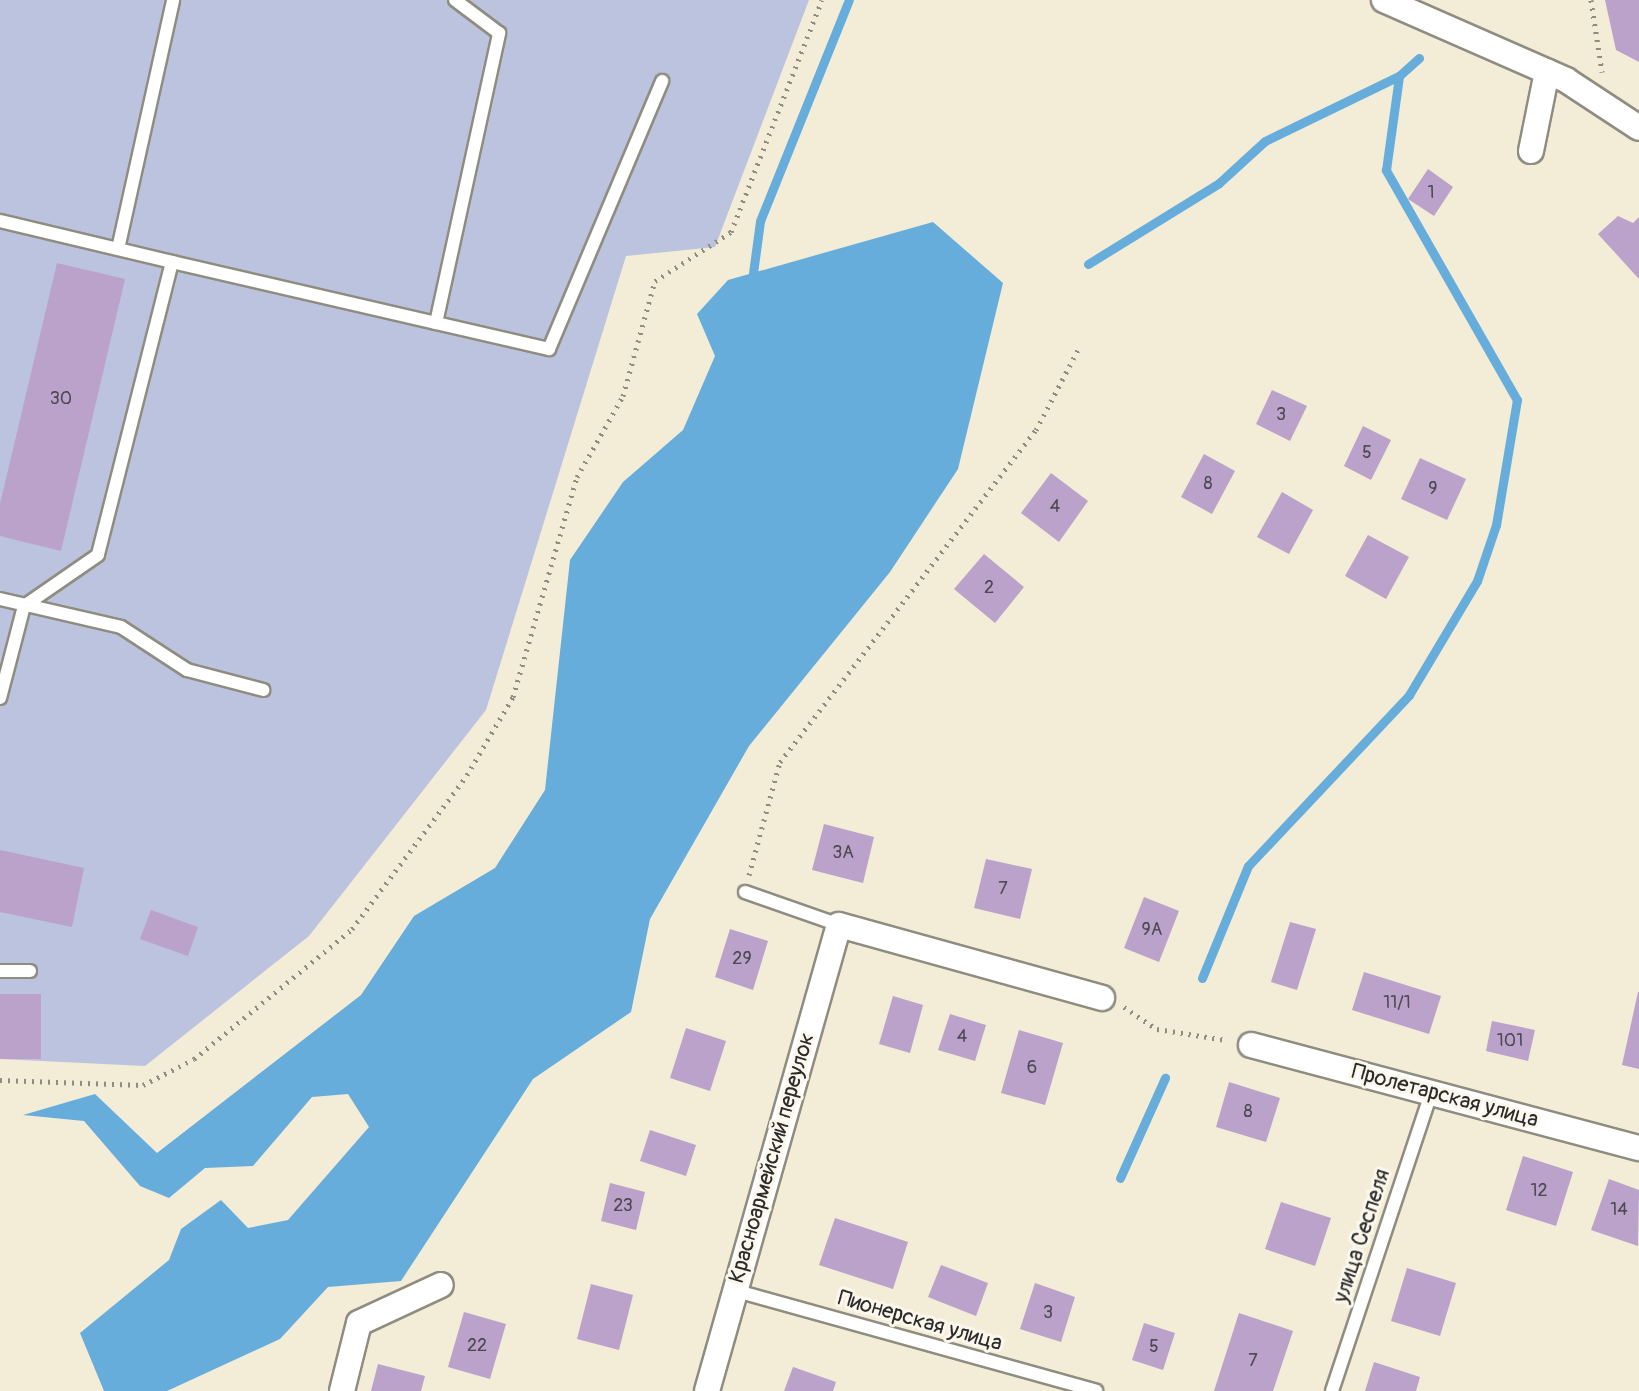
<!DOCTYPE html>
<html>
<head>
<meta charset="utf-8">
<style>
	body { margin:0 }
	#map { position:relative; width:1639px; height:1391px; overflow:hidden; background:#f3ecd6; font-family:Pangolin,sans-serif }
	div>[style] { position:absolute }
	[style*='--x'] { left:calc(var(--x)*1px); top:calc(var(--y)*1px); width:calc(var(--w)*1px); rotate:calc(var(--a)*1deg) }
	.industrial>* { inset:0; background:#bbc3de }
	.water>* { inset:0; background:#66addc }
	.stream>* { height:9px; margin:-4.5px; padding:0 4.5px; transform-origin:4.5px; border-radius:4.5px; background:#66addc }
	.building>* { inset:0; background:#baa2ca }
	.path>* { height:5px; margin-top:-2.5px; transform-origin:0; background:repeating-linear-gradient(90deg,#8f8c80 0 2px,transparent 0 8px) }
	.roads { filter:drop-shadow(2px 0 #8f8c80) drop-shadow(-2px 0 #8f8c80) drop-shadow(0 2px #8f8c80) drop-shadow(0 -2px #8f8c80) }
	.lane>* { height:12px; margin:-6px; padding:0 6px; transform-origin:6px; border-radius:6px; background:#fff }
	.street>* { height:24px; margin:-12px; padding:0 12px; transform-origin:12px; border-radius:12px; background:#fff }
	span { translate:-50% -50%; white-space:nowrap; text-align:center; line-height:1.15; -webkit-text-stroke:6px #fbf7ec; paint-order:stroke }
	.number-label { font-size:18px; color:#4f4953 }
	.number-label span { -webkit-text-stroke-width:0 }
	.street-label { font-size:22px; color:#2b2b2b }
</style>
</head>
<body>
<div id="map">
	<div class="industrial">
		<div style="clip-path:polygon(0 0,809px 0,715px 247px,626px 256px,486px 710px,309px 936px,145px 1066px,0 1059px)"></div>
	</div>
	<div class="water">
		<div style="clip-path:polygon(933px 222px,1003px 283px,958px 469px,890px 572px,749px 746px,650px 919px,631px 1012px,533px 1079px,401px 1281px,328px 1287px,280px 1339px,167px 1391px,104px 1391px,80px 1333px,169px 1260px,181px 1229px,221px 1200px,248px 1228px,288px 1220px,369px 1127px,348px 1094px,312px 1097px,253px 1166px,205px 1168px,169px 1198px,140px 1186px,84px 1121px,23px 1115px,95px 1094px,157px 1153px,361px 995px,414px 916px,495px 868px,545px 790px,570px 560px,623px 482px,683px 430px,715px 356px,697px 314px,728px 280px)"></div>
	</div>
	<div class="stream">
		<div style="--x:1088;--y:264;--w:154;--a:-31.7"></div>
		<div style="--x:1219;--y:183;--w:62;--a:-42.4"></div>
		<div style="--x:1265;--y:141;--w:149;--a:-25.9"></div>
		<div style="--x:1399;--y:76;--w:27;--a:-42"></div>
		<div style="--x:753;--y:273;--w:52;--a:-82.3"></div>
		<div style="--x:760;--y:221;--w:238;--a:-68.1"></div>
		<div style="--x:1202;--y:978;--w:121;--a:-67.7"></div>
		<div style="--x:1248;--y:866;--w:235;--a:-46.7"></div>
		<div style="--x:1409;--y:695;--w:133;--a:-59.2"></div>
		<div style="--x:1477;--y:581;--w:59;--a:-71.3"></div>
		<div style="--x:1496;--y:525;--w:127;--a:-80.5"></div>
		<div style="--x:1517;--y:400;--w:265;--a:-119.7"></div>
		<div style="--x:1386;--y:170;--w:95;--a:-82.1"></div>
		<div style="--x:1120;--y:1178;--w:110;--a:-65.8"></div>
	</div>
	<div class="building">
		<div style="clip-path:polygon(1605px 0,1639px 0,1639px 62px,1616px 50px)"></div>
		<div style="clip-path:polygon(1428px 169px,1453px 187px,1434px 216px,1408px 199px)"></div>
		<div style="clip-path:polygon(1618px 216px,1633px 223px,1639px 217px,1639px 279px,1598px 234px)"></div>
		<div style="clip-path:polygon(57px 263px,125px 279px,61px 551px,0 536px,0 504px)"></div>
		<div style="clip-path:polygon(1272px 390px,1307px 406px,1290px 441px,1256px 424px)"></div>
		<div style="clip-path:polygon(1363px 426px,1391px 440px,1371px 480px,1344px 466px)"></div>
		<div style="clip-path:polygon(1204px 454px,1235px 471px,1212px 514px,1181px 497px)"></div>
		<div style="clip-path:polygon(1420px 458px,1466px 479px,1447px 520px,1401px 499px)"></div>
		<div style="clip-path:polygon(1051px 473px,1088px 501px,1059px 542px,1021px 513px)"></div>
		<div style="clip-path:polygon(1282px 492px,1313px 510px,1289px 554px,1257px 537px)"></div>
		<div style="clip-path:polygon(1368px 535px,1409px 557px,1386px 599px,1345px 576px)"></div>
		<div style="clip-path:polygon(984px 554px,1024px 587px,995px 623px,954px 589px)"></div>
		<div style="clip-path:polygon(824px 824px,874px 837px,863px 883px,812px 870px)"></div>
		<div style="clip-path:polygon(0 850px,84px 868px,72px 927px,0 912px)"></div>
		<div style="clip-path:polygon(986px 859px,1032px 869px,1020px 919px,974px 908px)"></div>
		<div style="clip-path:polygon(1144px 897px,1179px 911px,1159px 962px,1124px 948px)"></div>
		<div style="clip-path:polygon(151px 910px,198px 927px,188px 956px,140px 939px)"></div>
		<div style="clip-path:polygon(1290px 922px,1316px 929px,1297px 990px,1271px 982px)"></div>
		<div style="clip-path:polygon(730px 929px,768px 941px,753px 990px,715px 977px)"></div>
		<div style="clip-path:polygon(1364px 972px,1441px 996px,1429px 1034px,1352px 1010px)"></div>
		<div style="clip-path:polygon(1638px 992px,1639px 992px,1639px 1069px,1622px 1065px)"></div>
		<div style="clip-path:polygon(0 994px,41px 994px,41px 1059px,0 1059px)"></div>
		<div style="clip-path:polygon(893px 996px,923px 1005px,910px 1053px,879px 1044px)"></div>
		<div style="clip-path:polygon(950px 1014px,986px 1025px,975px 1061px,938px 1050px)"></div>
		<div style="clip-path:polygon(1492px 1021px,1535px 1030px,1528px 1061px,1486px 1051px)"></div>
		<div style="clip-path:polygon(686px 1028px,726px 1041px,710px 1091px,670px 1078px)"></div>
		<div style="clip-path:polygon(1019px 1030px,1063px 1043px,1045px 1105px,1001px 1093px)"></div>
		<div style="clip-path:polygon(1229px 1082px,1280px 1098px,1266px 1142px,1216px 1127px)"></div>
		<div style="clip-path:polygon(650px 1130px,696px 1145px,686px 1176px,640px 1161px)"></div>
		<div style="clip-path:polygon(1523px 1156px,1573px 1172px,1556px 1226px,1506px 1210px)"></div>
		<div style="clip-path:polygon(1609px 1179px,1639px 1190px,1638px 1246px,1591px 1230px)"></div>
		<div style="clip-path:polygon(610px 1183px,645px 1192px,636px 1230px,601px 1221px)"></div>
		<div style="clip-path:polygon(1281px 1202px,1331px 1218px,1315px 1266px,1265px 1249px)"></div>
		<div style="clip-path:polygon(835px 1218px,908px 1242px,893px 1289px,819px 1265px)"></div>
		<div style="clip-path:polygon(941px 1265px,988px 1283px,976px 1316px,928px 1297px)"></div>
		<div style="clip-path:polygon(1407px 1268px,1456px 1283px,1440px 1336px,1391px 1321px)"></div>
		<div style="clip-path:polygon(1035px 1283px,1075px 1297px,1061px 1342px,1020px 1329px)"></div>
		<div style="clip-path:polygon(591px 1284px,633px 1295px,619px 1350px,577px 1339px)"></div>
		<div style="clip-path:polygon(464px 1312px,506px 1324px,490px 1379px,448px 1367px)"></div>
		<div style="clip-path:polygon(1239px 1313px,1293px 1331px,1273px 1391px,1214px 1391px)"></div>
		<div style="clip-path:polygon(1144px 1323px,1175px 1333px,1163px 1370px,1132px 1360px)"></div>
		<div style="clip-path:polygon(1374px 1362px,1420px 1377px,1416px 1391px,1365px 1391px)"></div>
		<div style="clip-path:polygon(378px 1364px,425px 1376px,421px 1391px,371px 1391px)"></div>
		<div style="clip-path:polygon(793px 1367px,836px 1382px,833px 1391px,784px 1391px)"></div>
	</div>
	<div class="path">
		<div style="--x:1591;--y:0;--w:73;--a:81.3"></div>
		<div style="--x:749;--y:875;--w:117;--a:-74.7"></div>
		<div style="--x:780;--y:762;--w:419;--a:-52.4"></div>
		<div style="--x:1036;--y:430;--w:95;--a:-62.4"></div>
		<div style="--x:1124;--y:1007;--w:40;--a:34"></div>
		<div style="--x:1157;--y:1029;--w:70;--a:9.1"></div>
		<div style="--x:0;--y:1080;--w:143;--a:2"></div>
		<div style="--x:143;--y:1085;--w:57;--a:-27"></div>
		<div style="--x:194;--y:1059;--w:205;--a:-39.4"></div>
		<div style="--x:352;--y:929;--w:192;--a:-53.2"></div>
		<div style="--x:467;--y:775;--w:91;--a:-59.5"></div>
		<div style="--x:513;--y:697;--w:229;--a:-73.8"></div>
		<div style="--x:577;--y:477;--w:93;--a:-60.4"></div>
		<div style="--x:623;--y:396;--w:119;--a:-74.5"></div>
		<div style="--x:655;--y:281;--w:90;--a:-32.8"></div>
		<div style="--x:731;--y:232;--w:249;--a:-68.6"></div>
	</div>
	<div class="roads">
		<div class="lane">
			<div style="--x:0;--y:221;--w:177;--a:13.4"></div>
			<div style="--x:172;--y:262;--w:302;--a:104.2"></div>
			<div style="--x:98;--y:555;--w:90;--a:145.4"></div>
			<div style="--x:24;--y:606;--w:95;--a:104.6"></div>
			<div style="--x:118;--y:249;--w:255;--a:-77.5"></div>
			<div style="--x:172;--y:262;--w:271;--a:13"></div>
			<div style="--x:436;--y:323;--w:297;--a:-77.7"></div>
			<div style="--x:499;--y:33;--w:55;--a:-143.1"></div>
			<div style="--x:436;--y:323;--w:116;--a:13"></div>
			<div style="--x:549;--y:349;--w:291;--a:-67.1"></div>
			<div style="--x:0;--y:599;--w:124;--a:13"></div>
			<div style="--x:121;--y:627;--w:79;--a:33.1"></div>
			<div style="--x:187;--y:670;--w:79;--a:14.7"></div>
			<div style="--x:745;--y:892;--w:100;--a:19.3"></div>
			<div style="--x:0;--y:971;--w:30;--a:0"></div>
			<div style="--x:733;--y:1290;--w:377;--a:15.5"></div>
			<div style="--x:1332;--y:1391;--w:314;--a:-71.6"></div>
		</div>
		<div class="street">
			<div style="--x:1384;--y:0;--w:199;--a:23.7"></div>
			<div style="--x:1566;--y:80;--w:87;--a:33.3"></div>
			<div style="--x:1531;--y:151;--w:81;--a:-78.6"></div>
			<div style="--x:1251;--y:1045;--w:401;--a:14.9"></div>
			<div style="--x:342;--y:1391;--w:70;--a:-76"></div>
			<div style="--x:359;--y:1323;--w:90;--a:-24.9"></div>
			<div style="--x:707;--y:1391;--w:484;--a:-74.2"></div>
			<div style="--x:839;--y:925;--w:273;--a:15.5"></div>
		</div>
	</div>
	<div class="number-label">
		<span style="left:1431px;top:193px">1</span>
		<span style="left:61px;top:399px">30</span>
		<span style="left:1281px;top:415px">3</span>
		<span style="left:1367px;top:453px">5</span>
		<span style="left:1208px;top:484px">8</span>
		<span style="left:1433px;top:489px">9</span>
		<span style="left:1055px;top:507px">4</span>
		<span style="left:989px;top:588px">2</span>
		<span style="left:843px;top:853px">3А</span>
		<span style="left:1003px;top:889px">7</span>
		<span style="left:1152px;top:930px">9А</span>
		<span style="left:742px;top:959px">29</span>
		<span style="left:1397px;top:1003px">11/1</span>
		<span style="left:962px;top:1037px">4</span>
		<span style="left:1510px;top:1041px">101</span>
		<span style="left:1032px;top:1068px">6</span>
		<span style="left:1248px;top:1112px">8</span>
		<span style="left:1539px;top:1191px">12</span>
		<span style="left:623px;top:1206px">23</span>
		<span style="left:1619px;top:1210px">14</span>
		<span style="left:1048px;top:1313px">3</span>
		<span style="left:477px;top:1346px">22</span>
		<span style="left:1154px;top:1347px">5</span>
		<span style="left:1253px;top:1361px">7</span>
	</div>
	<div class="street-label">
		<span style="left:1445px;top:1096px;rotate:15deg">Пролетарская улица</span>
		<span style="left:772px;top:1158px;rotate:-74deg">Красноармейский переулок</span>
		<span style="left:1362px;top:1236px;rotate:-72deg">улица Сеспеля</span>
		<span style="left:920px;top:1321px;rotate:16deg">Пионерская улица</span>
	</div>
</div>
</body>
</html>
